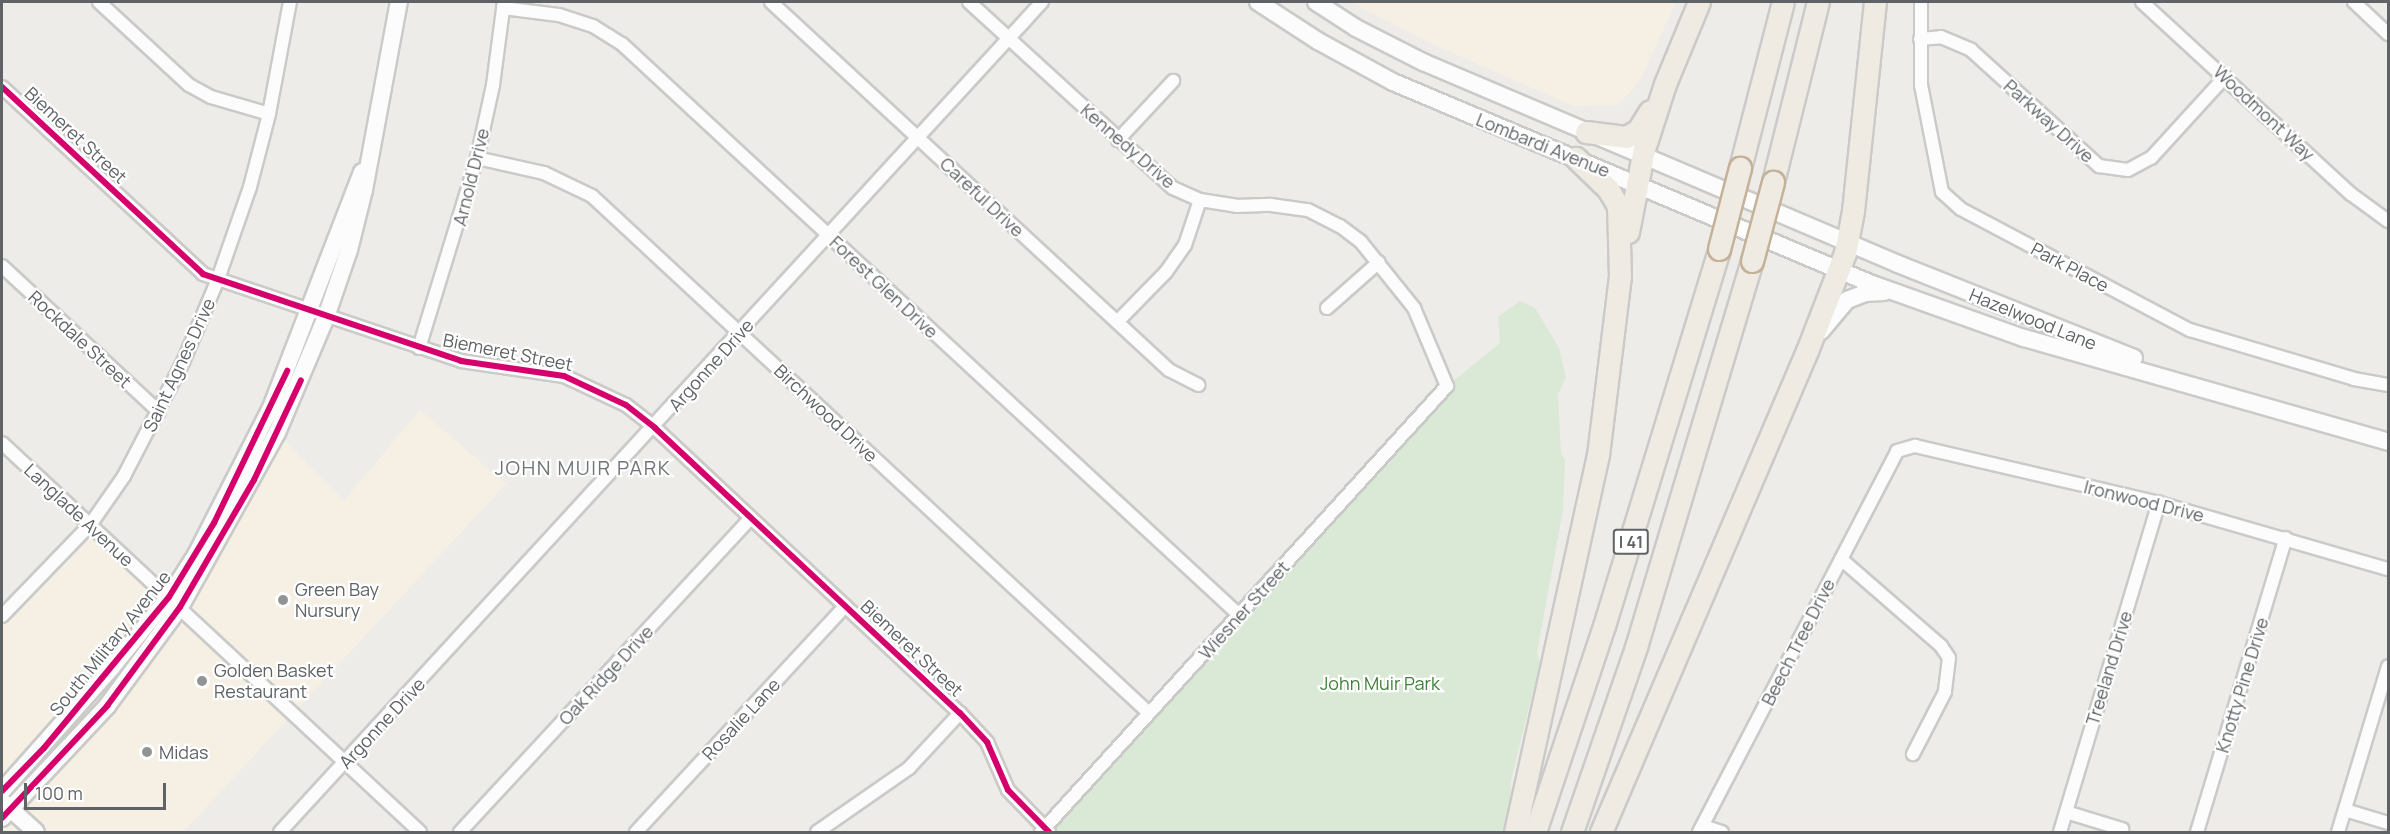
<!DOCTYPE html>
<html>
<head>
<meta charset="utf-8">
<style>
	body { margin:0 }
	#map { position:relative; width:2390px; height:834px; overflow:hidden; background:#eeece9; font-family:Manrope,sans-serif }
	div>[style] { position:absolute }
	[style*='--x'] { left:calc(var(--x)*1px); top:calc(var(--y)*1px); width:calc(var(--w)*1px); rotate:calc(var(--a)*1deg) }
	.commercial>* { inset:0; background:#f6f0e4 }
	.green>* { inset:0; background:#dae8d6 }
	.roads { filter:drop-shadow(2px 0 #cacac9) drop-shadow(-2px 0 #cacac9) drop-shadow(0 2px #cacac9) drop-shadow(0 -2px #cacac9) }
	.street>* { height:12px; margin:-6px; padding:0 6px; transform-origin:6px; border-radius:6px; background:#fcfcfc }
	.secondary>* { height:16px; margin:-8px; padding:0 8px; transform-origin:8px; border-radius:8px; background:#fcfcfc }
	.highway>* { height:21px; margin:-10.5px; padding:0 10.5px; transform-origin:10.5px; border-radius:10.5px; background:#efeae2 }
	.bridges { filter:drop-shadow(2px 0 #c4b298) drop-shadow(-2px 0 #c4b298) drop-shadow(0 2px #c4b298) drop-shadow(0 -2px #c4b298) }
	.highway-bridge>* { height:21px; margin:-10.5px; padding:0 10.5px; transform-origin:10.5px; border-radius:10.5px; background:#efeae2 }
	.cycleway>* { height:6px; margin:-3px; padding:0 3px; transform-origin:3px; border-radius:3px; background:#d6006c }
	.dots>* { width:16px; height:16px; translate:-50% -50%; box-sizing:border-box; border:3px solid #fff; border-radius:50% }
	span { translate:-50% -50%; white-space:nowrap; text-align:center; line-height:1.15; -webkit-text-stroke:4.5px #fff; paint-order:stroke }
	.shield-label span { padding:2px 4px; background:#fff; border:2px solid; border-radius:4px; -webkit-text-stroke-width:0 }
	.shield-label { font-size:16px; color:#5f6366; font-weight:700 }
	.street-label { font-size:18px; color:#5f6366 }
	.poi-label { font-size:18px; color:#5f6366 }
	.left { translate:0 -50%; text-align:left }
	.park-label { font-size:18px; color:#3f813a }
	.neighbourhood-label { font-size:20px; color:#707578; letter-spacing:1.5px }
	.frame { position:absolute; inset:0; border:3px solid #5f6366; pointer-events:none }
	.scale { position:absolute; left:24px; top:783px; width:142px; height:27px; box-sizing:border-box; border:3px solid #5f6366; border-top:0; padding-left:8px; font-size:18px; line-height:21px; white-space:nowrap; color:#5f6366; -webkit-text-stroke:4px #fff; paint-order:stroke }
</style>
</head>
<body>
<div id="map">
	<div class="commercial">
		<div style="clip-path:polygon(1350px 2px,1676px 2px,1639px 82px,1618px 105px,1573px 106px,1435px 45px)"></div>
		<div style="clip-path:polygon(420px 410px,506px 484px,183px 832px,2px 832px,2px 818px,107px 706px,277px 433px,344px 501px)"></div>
		<div style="clip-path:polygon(90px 525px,169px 597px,2px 791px,2px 616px)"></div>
	</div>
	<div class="green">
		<div style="clip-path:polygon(1520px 301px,1535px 308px,1559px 348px,1566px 377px,1558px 394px,1561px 453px,1565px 460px,1563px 510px,1537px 653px,1540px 662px,1511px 780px,1510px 808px,1502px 832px,1050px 832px,1044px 828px,1447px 386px,1500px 343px,1498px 317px)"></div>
	</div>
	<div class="roads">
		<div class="street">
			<div style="--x:99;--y:2;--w:122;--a:42.7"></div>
			<div style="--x:189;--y:85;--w:25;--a:29"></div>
			<div style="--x:211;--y:97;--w:60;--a:16.3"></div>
			<div style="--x:771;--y:2;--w:542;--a:42.76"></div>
			<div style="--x:1169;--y:370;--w:33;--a:27"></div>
			<div style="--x:969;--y:2;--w:276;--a:42.4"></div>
			<div style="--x:1173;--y:188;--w:30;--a:24"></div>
			<div style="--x:1200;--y:200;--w:37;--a:9"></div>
			<div style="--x:1237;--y:206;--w:34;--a:-2"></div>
			<div style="--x:1271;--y:205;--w:37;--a:8"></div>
			<div style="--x:1308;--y:210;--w:36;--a:27"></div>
			<div style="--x:1340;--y:226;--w:26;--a:37"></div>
			<div style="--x:1361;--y:242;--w:85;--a:51.2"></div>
			<div style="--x:1414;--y:308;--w:85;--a:67.1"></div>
			<div style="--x:1447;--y:386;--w:603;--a:132.31"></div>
			<div style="--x:1921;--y:2;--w:83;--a:90"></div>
			<div style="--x:1921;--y:85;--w:109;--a:78.9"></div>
			<div style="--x:1942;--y:192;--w:25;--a:42"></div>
			<div style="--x:1961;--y:209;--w:259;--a:27.9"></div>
			<div style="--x:2190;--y:330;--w:171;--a:16.6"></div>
			<div style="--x:2354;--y:379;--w:35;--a:10"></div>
			<div style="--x:2142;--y:2;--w:284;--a:42.6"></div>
			<div style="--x:2351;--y:194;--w:46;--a:36.1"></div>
			<div style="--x:2354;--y:2;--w:47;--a:43.3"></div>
			<div style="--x:503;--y:8;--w:56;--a:7.1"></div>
			<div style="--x:559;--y:15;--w:36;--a:18"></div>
			<div style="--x:593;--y:26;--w:34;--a:32"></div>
			<div style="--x:622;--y:44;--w:841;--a:42.78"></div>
			<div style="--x:1920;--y:39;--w:21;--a:-5"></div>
			<div style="--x:1941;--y:37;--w:33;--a:23"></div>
			<div style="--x:1971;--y:50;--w:173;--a:42.2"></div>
			<div style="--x:2099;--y:166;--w:29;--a:8"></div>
			<div style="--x:2128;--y:170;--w:26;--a:-28"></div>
			<div style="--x:2151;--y:158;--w:110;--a:-47.6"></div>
			<div style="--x:2;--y:87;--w:275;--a:42.9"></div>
			<div style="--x:203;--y:274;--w:272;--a:18.6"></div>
			<div style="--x:461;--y:361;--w:104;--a:8.3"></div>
			<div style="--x:564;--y:376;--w:68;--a:25.1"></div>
			<div style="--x:626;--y:405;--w:37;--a:38"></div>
			<div style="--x:655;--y:428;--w:417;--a:43.1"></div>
			<div style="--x:960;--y:713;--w:40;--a:47"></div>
			<div style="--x:987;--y:742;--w:52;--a:66.4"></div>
			<div style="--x:1008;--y:790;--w:59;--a:45.7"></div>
			<div style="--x:1118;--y:140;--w:81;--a:-47"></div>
			<div style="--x:477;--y:158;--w:69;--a:12.6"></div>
			<div style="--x:544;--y:173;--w:53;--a:25.6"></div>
			<div style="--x:592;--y:196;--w:760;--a:42.87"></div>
			<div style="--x:2;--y:266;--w:214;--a:42.9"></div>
			<div style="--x:1327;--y:308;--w:69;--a:-41.5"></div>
			<div style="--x:1117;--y:322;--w:70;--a:-45.6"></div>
			<div style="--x:1166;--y:272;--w:33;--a:-55"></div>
			<div style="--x:1185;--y:245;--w:47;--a:-71.6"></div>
			<div style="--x:419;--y:348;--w:199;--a:-73"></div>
			<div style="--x:477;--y:158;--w:75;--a:-77.6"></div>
			<div style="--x:493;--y:85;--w:84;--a:-82.5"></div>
			<div style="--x:2;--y:443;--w:571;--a:42.94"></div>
			<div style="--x:1841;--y:559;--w:133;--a:41"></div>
			<div style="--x:1941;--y:646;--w:14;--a:56"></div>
			<div style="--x:1949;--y:658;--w:34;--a:97"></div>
			<div style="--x:1945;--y:692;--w:70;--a:117.3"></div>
			<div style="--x:2;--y:616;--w:127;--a:-46"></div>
			<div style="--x:90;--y:525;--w:60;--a:-55.2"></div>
			<div style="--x:124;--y:476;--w:128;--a:-62.6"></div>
			<div style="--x:183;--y:362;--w:90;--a:-67.1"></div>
			<div style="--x:218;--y:279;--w:97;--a:-70.8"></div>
			<div style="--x:250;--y:187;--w:75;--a:-75.4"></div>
			<div style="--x:269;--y:114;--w:114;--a:-79.4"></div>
			<div style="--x:2345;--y:810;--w:45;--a:16.8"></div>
			<div style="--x:2066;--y:812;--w:59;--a:16.9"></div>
			<div style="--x:1703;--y:826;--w:20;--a:18"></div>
			<div style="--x:280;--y:832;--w:1127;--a:-47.45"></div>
			<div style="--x:460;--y:832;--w:428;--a:-47.2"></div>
			<div style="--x:636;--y:832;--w:308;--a:-47.2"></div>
			<div style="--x:817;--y:832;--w:112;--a:-34.8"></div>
			<div style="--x:909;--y:768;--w:75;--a:-47.2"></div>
			<div style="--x:1699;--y:832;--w:429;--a:-62.5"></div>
			<div style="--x:1897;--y:451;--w:19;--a:-16"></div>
			<div style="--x:1915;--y:446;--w:251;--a:13.1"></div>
			<div style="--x:2159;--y:503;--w:238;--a:16.1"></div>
			<div style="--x:2060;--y:832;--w:344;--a:-73.3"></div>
			<div style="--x:2197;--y:832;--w:307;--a:-73.2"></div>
			<div style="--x:2338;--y:832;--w:173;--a:-73.2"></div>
		</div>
		<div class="secondary">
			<div style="--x:1258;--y:2;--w:72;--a:33"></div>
			<div style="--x:1318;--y:41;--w:85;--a:28.7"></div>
			<div style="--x:1393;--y:82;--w:520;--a:22.87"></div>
			<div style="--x:1872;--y:284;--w:161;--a:19.6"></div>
			<div style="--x:2024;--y:338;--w:379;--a:15.9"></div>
			<div style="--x:1316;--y:2;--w:48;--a:33"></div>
			<div style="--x:1356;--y:28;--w:75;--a:26.9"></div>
			<div style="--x:1423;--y:62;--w:516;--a:23.04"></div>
			<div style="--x:1898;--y:264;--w:254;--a:21.7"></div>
			<div style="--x:1821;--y:331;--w:40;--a:-50"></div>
			<div style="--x:1847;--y:300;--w:19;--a:-21"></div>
			<div style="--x:1865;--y:293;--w:19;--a:-3"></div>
			<div style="--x:2;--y:791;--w:166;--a:-48.4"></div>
			<div style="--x:112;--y:667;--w:90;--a:-50.8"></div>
			<div style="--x:169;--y:597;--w:50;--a:-57.3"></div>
			<div style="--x:196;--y:555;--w:165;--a:-63"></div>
			<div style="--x:271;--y:408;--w:253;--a:-68.9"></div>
			<div style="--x:4;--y:803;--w:43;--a:42.2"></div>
			<div style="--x:2;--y:818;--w:154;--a:-46.8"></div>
			<div style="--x:107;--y:706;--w:123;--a:-53.6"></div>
			<div style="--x:180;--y:607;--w:199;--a:-60.9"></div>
			<div style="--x:277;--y:433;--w:126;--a:-67.1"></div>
			<div style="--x:326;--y:317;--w:71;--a:-71.1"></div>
			<div style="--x:349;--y:250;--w:62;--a:-76"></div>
			<div style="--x:364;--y:190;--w:191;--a:-79.5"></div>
		</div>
		<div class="highway">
			<div style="--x:1586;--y:132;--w:40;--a:7.1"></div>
			<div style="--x:1626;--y:137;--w:14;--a:-30"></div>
			<div style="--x:1638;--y:130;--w:22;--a:-58"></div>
			<div style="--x:1740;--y:168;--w:171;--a:-75.5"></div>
			<div style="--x:1773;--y:182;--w:186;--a:-76"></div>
			<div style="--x:1628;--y:232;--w:85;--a:-79.1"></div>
			<div style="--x:1644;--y:149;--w:68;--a:-72.1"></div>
			<div style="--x:1665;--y:84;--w:89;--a:-67.5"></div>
			<div style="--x:1515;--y:832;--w:386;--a:-77.6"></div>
			<div style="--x:1598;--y:455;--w:179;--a:-83"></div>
			<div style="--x:1620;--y:277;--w:71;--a:-91.6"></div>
			<div style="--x:1618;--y:206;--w:20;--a:-120"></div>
			<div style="--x:1608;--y:189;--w:45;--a:-135.9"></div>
			<div style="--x:1535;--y:832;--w:217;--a:-71.5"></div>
			<div style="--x:1604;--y:626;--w:394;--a:-73"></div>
			<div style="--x:1572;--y:832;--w:196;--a:-70.9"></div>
			<div style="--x:1636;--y:647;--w:403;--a:-73.3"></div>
			<div style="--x:1601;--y:832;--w:523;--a:-66.82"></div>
			<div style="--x:1807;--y:351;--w:105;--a:-68.8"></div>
			<div style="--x:1845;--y:253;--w:43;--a:-79.2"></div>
			<div style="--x:1853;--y:211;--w:210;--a:-84"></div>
		</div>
	</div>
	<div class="bridges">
		<div class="highway-bridge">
			<div style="--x:1719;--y:249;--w:84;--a:-75.5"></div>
			<div style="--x:1752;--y:261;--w:82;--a:-75.1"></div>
		</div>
	</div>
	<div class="cycleway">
		<div style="--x:2;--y:87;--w:275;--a:42.9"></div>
		<div style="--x:203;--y:274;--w:272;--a:18.6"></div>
		<div style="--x:461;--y:361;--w:104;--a:8.3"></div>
		<div style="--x:564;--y:376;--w:68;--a:25.1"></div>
		<div style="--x:626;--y:405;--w:37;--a:38"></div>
		<div style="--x:655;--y:428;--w:417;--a:43.1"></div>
		<div style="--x:960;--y:713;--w:40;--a:47"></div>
		<div style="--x:987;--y:742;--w:52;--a:66.4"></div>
		<div style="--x:1008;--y:790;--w:59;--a:45.7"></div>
		<div style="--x:2;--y:791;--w:60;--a:-45.7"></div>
		<div style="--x:44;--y:748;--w:196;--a:-50.4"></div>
		<div style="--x:169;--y:597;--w:87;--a:-58.7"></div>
		<div style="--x:214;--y:523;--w:169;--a:-64.3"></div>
		<div style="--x:2;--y:818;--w:154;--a:-46.8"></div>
		<div style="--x:107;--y:706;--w:123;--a:-53.6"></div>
		<div style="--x:180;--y:607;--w:147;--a:-59.8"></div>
		<div style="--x:254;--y:480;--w:110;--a:-64.8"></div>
	</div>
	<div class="dots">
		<div style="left:283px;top:600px;background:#919394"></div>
		<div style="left:202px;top:681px;background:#919394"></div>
		<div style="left:147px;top:752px;background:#919394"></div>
	</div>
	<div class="shield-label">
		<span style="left:1631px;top:542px">I 41</span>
	</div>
	<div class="street-label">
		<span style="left:2264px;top:113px;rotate:43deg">Woodmont Way</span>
		<span style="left:2049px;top:121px;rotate:42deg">Parkway Drive</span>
		<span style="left:76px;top:135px;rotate:43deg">Biemeret Street</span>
		<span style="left:1543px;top:145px;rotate:22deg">Lombardi Avenue</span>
		<span style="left:1128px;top:146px;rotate:41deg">Kennedy Drive</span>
		<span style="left:471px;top:177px;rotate:-76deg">Arnold Drive</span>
		<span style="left:982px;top:197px;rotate:43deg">Careful Drive</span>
		<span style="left:2070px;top:267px;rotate:28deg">Park Place</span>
		<span style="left:884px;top:287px;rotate:43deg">Forest Glen Drive</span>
		<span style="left:2033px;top:319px;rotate:22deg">Hazelwood Lane</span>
		<span style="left:80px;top:339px;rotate:43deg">Rockdale Street</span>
		<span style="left:508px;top:352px;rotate:11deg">Biemeret Street</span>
		<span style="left:179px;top:365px;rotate:-65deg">Saint Agnes Drive</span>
		<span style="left:711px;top:365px;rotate:-48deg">Argonne Drive</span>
		<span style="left:826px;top:413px;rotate:43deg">Birchwood Drive</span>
		<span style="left:2144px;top:501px;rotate:14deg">Ironwood Drive</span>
		<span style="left:79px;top:515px;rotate:43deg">Langlade Avenue</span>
		<span style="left:1244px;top:610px;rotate:-48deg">Wiesner Street</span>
		<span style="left:1798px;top:642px;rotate:-63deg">Beech Tree Drive</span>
		<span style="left:110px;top:643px;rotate:-51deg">South Military Avenue</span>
		<span style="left:912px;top:648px;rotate:43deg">Biemeret Street</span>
		<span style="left:2109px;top:668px;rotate:-73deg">Treeland Drive</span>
		<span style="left:606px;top:675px;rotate:-47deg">Oak Ridge Drive</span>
		<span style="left:2242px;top:685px;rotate:-73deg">Knotty Pine Drive</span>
		<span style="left:741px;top:719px;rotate:-47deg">Rosalie Lane</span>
		<span style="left:382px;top:723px;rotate:-47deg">Argonne Drive</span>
	</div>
	<div class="poi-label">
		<span class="left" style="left:295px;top:600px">Green Bay<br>Nursury</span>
		<span class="left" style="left:214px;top:681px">Golden Basket<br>Restaurant</span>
		<span class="left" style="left:159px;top:752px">Midas</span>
	</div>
	<div class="park-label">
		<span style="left:1380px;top:683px">John Muir Park</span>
	</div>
	<div class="neighbourhood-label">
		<span style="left:583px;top:467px">JOHN MUIR PARK</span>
	</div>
	<div class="frame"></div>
	<div class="scale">100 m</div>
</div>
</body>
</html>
